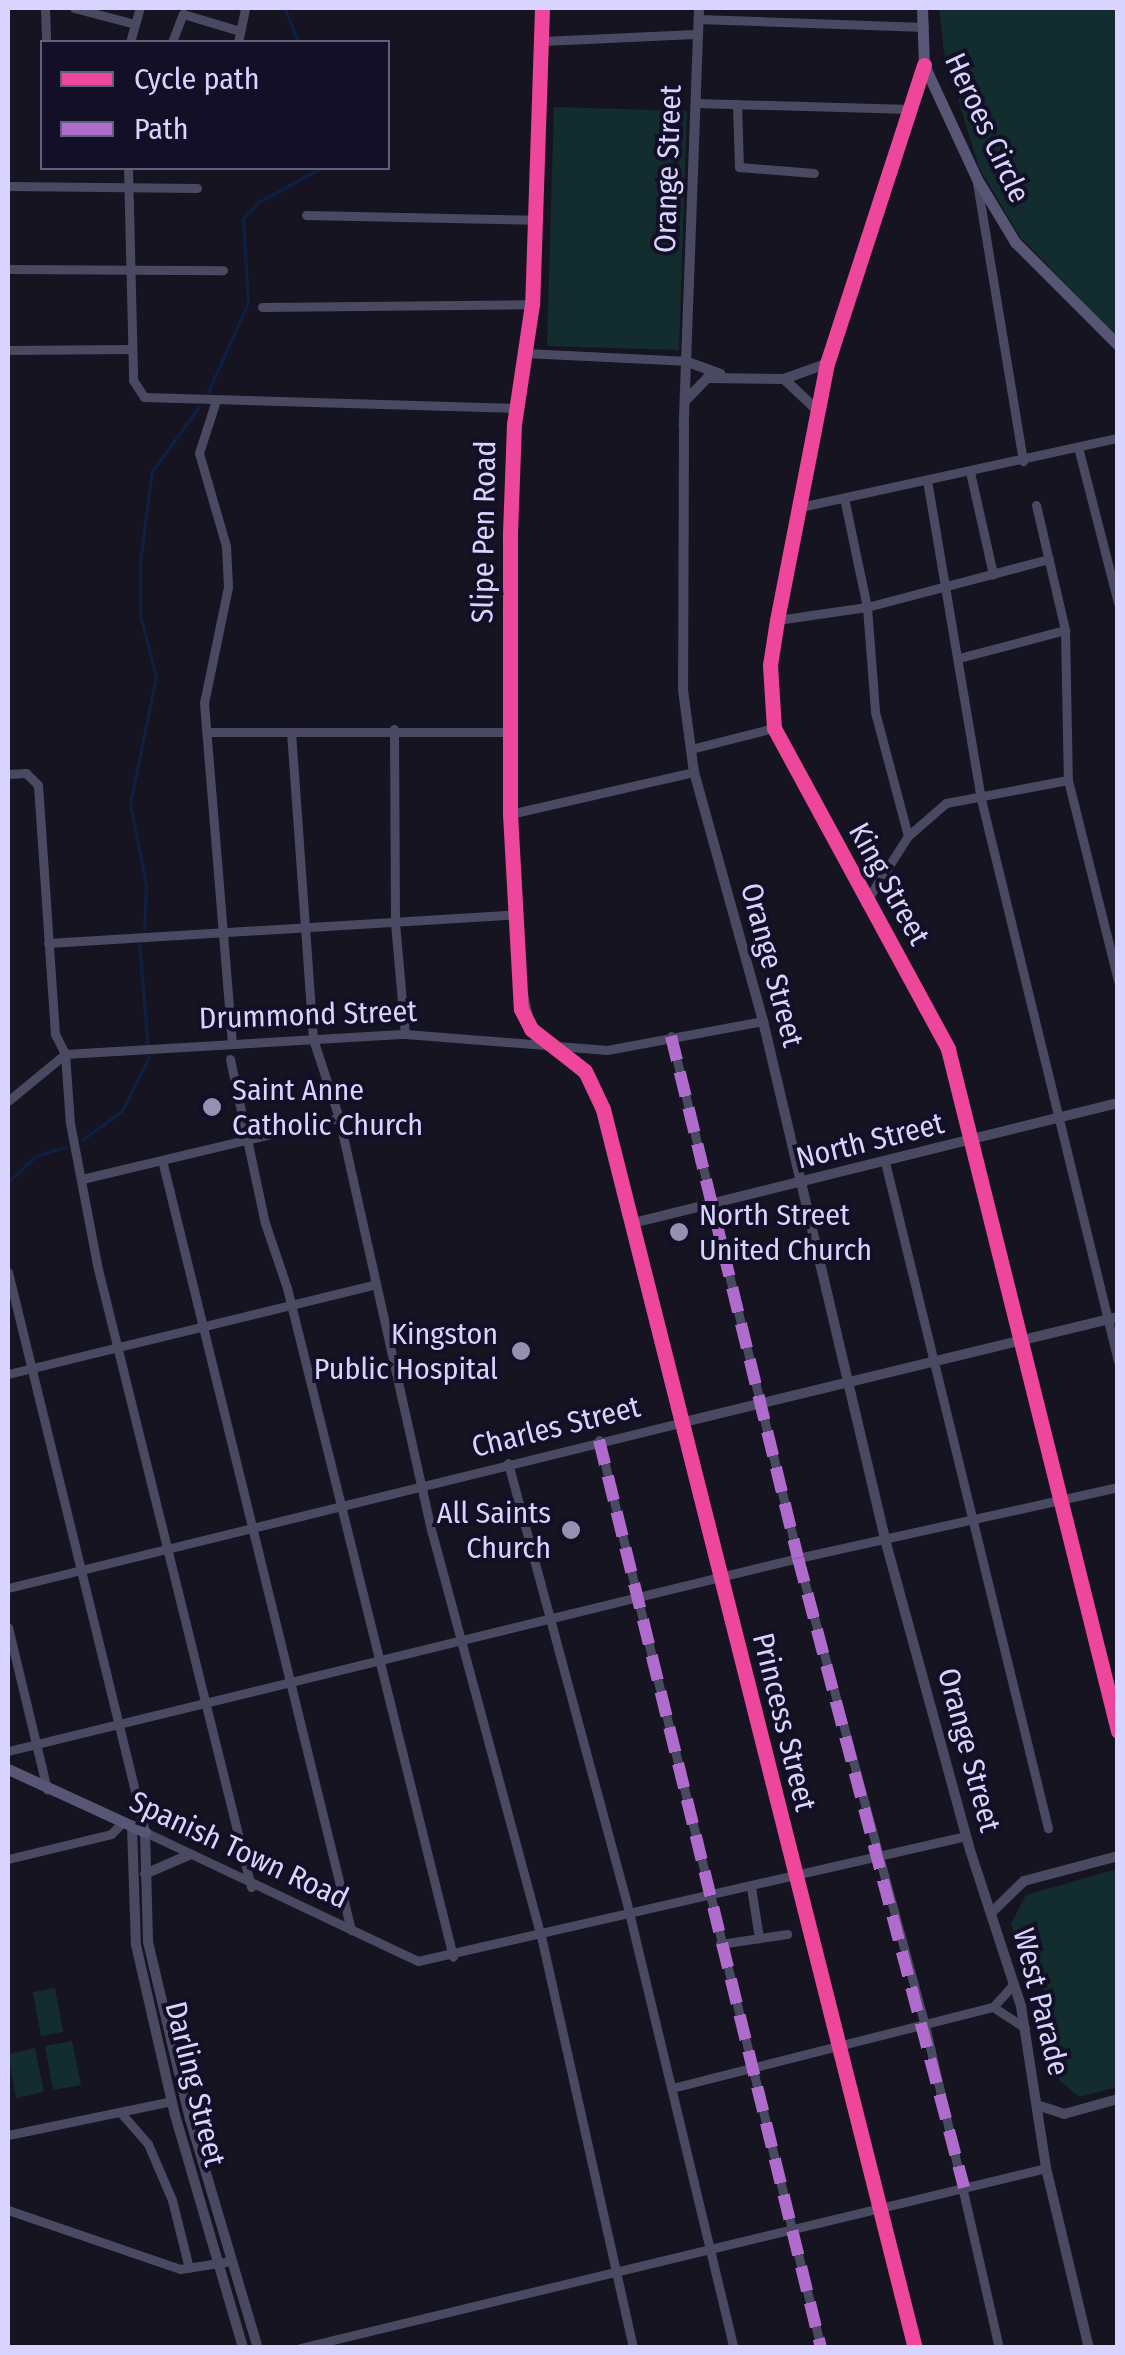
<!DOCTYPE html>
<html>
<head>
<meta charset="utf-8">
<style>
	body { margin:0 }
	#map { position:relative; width:1125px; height:2355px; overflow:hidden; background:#161421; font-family:"Fira Sans Condensed",sans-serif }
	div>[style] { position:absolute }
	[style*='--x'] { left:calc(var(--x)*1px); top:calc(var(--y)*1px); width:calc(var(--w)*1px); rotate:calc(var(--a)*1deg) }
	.green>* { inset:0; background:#132c2d }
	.stream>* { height:2.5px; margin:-1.25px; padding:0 1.25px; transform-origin:1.25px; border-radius:1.25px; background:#0d2144 }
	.minor>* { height:9px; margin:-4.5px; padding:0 4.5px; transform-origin:4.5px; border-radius:4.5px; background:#4a4962 }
	.tertiary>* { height:10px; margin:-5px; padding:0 5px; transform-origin:5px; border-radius:5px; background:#4a4962 }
	.secondary>* { height:11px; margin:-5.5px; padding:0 5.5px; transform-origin:5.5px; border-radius:5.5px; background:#575674 }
	.quiet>* { height:12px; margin-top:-6px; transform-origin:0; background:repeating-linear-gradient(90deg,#b06ccc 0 25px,transparent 0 37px) }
	.cycleway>* { height:15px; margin:-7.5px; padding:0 7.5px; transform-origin:7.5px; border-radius:7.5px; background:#ed469a }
	.dots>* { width:28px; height:28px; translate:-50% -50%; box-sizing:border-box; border:5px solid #130f26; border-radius:50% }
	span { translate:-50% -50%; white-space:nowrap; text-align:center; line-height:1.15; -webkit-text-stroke:8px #130f26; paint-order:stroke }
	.street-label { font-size:30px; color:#d9d4ff }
	.poi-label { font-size:30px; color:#d9d4ff }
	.left { translate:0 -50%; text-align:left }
	.right { translate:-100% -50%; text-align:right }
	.frame { position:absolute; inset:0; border:10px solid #d9d4ff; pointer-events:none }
	.legend { position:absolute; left:40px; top:40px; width:350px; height:130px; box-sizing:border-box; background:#130f26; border:2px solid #625e7d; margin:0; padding:12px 18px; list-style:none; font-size:30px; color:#d9d4ff }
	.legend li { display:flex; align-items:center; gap:20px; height:50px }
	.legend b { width:50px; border:2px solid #625e7d }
</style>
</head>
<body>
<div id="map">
	<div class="green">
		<div style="clip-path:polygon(939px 8px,1117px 8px,1117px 337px,1020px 237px,979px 168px,944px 52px)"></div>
		<div style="clip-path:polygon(554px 107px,687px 111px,679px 350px,547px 346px)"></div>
		<div style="clip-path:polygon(1117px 1869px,1117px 2087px,1079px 2097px,1059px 2080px,1042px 2017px,1050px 2015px,1042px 1983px,1029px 1986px,1011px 1924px,1026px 1895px)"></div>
		<div style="clip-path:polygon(55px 1988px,63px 2032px,41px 2036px,33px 1992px)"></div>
		<div style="clip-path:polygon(72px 2041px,81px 2085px,53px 2090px,45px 2046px)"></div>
		<div style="clip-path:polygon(35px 2048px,44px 2092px,16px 2098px,8px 2054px)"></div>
	</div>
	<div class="stream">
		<div style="--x:285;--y:8;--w:37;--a:68"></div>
		<div style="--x:208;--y:392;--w:98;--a:-65.8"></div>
		<div style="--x:248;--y:303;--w:84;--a:-93.4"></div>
		<div style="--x:243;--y:219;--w:21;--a:-49"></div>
		<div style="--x:257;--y:203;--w:73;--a:-28.7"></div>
		<div style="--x:144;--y:929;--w:44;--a:-87.4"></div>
		<div style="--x:146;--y:885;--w:83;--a:-101.2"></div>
		<div style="--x:130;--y:804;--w:130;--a:-78.4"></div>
		<div style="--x:156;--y:677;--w:64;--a:-104.5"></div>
		<div style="--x:140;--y:615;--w:53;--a:-90"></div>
		<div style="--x:140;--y:562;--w:92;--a:-82.5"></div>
		<div style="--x:152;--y:471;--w:79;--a:-53.7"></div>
		<div style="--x:140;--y:946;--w:99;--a:85.4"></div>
		<div style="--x:82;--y:1140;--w:49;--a:-35.9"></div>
		<div style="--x:122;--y:1111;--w:60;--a:-63.4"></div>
		<div style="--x:8;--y:1182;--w:38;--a:-43"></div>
		<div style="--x:36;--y:1156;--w:31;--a:-17"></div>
	</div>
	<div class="minor">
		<div style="--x:45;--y:8;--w:34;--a:88"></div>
		<div style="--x:74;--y:8;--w:63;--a:14.7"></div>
		<div style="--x:698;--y:19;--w:226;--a:2"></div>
		<div style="--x:543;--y:41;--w:152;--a:-2.6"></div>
		<div style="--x:130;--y:42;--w:35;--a:-74"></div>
		<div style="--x:172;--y:42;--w:30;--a:-69"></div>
		<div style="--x:183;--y:14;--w:59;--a:16.6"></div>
		<div style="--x:238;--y:42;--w:35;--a:-78"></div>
		<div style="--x:696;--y:103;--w:214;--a:1.6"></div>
		<div style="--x:737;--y:104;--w:63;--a:88.2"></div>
		<div style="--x:739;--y:167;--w:75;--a:4.6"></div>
		<div style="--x:128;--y:168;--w:212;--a:88.6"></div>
		<div style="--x:133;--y:380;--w:20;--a:57"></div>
		<div style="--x:144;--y:397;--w:371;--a:1.7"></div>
		<div style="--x:977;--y:183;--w:282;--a:80.6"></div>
		<div style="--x:8;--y:186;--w:189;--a:0.6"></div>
		<div style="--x:306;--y:215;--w:230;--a:1.2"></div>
		<div style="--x:8;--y:269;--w:215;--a:0.3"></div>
		<div style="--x:262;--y:307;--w:270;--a:-0.6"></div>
		<div style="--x:8;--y:350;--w:124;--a:-0.5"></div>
		<div style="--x:524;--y:353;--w:161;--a:2.8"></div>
		<div style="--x:216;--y:400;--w:56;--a:107.8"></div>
		<div style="--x:199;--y:453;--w:97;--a:73.8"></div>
		<div style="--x:226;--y:546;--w:41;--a:87.2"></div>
		<div style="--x:228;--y:587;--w:118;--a:101.7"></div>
		<div style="--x:204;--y:703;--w:340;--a:85.3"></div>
		<div style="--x:1078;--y:447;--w:161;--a:75.6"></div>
		<div style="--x:970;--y:472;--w:105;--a:77.3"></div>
		<div style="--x:927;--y:480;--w:319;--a:80.4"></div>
		<div style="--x:980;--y:795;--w:583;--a:76.3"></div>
		<div style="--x:844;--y:498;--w:111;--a:78.1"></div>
		<div style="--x:867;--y:607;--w:105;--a:85.6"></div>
		<div style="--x:875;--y:712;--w:128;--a:75.1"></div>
		<div style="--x:1036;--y:505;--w:128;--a:76.9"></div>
		<div style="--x:1065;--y:630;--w:150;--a:88.9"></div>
		<div style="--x:1068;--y:780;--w:207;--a:76"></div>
		<div style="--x:796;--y:508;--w:330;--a:-12.3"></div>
		<div style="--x:777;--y:620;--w:91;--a:-8.2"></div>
		<div style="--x:867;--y:607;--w:188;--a:-14.8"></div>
		<div style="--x:959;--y:658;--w:110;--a:-14.8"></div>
		<div style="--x:394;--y:729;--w:194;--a:89.7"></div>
		<div style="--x:395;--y:923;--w:111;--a:84.9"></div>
		<div style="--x:210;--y:732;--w:301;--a:0"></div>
		<div style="--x:291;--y:732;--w:308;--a:85.9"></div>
		<div style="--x:313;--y:1039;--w:83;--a:71.8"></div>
		<div style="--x:339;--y:1118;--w:425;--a:77.4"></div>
		<div style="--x:432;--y:1533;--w:417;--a:74.9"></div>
		<div style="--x:541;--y:1936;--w:422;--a:77.4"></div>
		<div style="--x:691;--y:749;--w:86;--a:-14.2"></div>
		<div style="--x:8;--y:774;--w:18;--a:-3"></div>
		<div style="--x:26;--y:773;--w:17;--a:45"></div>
		<div style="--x:38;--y:785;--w:250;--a:86.1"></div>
		<div style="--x:55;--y:1034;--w:22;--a:63"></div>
		<div style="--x:65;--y:1054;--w:69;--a:85.9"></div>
		<div style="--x:70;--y:1123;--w:145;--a:79.2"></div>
		<div style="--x:97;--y:1265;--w:641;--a:76.09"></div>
		<div style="--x:510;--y:814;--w:189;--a:-12.9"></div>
		<div style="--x:865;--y:903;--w:80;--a:-57.3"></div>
		<div style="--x:908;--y:836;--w:50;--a:-41"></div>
		<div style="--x:946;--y:803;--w:124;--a:-10.7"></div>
		<div style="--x:48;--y:943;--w:469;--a:-3.5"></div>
		<div style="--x:671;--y:1036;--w:537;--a:76.33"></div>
		<div style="--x:798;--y:1558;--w:484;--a:74.8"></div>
		<div style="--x:925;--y:2025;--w:331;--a:77.1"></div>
		<div style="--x:230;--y:1059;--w:168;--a:78"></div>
		<div style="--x:265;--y:1223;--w:69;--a:71.3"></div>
		<div style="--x:287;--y:1288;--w:689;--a:76.06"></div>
		<div style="--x:8;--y:1101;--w:74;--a:-39.5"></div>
		<div style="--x:65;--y:1054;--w:341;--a:-3.4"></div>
		<div style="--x:405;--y:1034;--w:203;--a:4.5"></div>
		<div style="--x:607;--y:1050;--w:159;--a:-10.5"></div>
		<div style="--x:162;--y:1160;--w:793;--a:76.21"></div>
		<div style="--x:885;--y:1162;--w:686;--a:76.25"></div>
		<div style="--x:82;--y:1179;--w:264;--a:-13.4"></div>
		<div style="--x:8;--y:1272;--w:577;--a:76.25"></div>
		<div style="--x:145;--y:1832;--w:302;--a:25.3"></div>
		<div style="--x:418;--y:1961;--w:562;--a:-12.85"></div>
		<div style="--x:8;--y:1374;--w:376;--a:-13.7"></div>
		<div style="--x:599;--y:1440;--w:935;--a:76.26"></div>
		<div style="--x:508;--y:1463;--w:457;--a:74.9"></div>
		<div style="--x:627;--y:1904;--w:457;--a:76.5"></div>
		<div style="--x:8;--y:1588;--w:692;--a:-13.8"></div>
		<div style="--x:680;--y:1423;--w:954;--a:75.75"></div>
		<div style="--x:8;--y:1627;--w:167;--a:76.5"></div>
		<div style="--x:8;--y:1751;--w:813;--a:-13.73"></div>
		<div style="--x:798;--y:1558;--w:328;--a:-12.5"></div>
		<div style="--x:8;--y:1859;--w:106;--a:-13.6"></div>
		<div style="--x:111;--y:1834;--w:17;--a:-45"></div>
		<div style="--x:751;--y:1887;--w:52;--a:81.1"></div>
		<div style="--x:720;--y:1944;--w:68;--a:-8.5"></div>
		<div style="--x:993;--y:2007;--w:38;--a:33"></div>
		<div style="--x:672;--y:2088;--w:331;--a:-14.2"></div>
		<div style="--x:993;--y:2007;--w:30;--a:-48"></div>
		<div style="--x:121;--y:2113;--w:41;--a:48.9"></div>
		<div style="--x:148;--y:2144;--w:61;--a:66.8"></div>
		<div style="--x:172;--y:2200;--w:70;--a:76"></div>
		<div style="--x:8;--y:2135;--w:167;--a:-11.7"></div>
		<div style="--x:8;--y:2210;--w:182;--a:18.9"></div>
		<div style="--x:180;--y:2269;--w:52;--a:-8.9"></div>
		<div style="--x:300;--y:2348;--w:767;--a:-13.57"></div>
	</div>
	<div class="tertiary">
		<div style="--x:542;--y:8;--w:296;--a:91.9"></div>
		<div style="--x:532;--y:304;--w:121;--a:98.5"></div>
		<div style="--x:514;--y:424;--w:110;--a:92.1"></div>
		<div style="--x:510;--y:534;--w:280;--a:90"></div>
		<div style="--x:510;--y:814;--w:160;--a:87.1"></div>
		<div style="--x:518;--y:974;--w:57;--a:76.7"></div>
		<div style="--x:531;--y:1029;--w:83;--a:40.6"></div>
		<div style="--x:594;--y:1083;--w:351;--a:75.8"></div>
		<div style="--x:680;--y:1423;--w:451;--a:-13.6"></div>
		<div style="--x:699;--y:8;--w:418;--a:92.1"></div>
		<div style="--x:684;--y:426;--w:264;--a:90.2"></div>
		<div style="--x:683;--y:690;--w:83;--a:82.4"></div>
		<div style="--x:694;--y:772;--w:258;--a:74.5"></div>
		<div style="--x:763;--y:1021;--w:536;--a:76.74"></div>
		<div style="--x:886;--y:1543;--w:318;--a:74.7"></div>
		<div style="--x:970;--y:1850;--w:164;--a:71.9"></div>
		<div style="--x:1021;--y:2006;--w:164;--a:81.2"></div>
		<div style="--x:1046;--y:2168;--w:185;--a:76.6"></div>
		<div style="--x:924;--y:65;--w:313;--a:108"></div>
		<div style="--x:827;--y:363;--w:262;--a:101"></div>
		<div style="--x:777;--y:620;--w:46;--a:98.8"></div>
		<div style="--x:770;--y:665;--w:63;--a:86.4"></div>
		<div style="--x:774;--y:728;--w:365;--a:61.5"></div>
		<div style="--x:948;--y:1049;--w:703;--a:76"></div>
		<div style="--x:685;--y:361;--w:38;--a:20"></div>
		<div style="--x:784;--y:379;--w:45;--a:43.2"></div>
		<div style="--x:688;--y:398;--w:28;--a:-46"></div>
		<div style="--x:707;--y:378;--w:77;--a:0.7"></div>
		<div style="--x:784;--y:379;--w:45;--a:-19.7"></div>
		<div style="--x:633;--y:1223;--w:500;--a:-13.9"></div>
		<div style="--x:132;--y:1826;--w:119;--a:88.1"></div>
		<div style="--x:136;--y:1945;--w:174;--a:77.1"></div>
		<div style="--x:175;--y:2115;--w:243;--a:73.7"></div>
		<div style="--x:145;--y:1832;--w:110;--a:88.4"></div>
		<div style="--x:148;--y:1942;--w:182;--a:76.7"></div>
		<div style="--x:190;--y:2119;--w:239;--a:73.5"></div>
		<div style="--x:145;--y:1874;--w:48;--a:-23.4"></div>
		<div style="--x:993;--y:1911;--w:43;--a:-44.1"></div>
		<div style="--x:1024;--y:1881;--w:97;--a:-14.9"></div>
		<div style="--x:1040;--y:2106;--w:25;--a:18"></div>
		<div style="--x:1064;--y:2114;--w:56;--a:-15.5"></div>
	</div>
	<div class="secondary">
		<div style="--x:922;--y:8;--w:57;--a:88"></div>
		<div style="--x:924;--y:65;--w:126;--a:65.1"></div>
		<div style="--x:977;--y:179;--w:74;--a:58.9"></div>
		<div style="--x:1015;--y:242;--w:146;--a:45"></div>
		<div style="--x:8;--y:1769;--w:151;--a:24.7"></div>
	</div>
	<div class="quiet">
		<div style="--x:671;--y:1036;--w:537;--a:76.33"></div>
		<div style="--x:798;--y:1558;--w:651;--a:75.22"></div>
		<div style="--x:599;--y:1440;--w:935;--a:76.26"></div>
	</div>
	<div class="cycleway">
		<div style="--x:542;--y:8;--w:296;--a:91.9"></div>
		<div style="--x:532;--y:304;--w:121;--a:98.5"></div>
		<div style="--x:514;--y:424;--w:110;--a:92.1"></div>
		<div style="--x:510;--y:534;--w:280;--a:90"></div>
		<div style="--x:510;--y:814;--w:195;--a:86.8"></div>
		<div style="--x:521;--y:1009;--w:22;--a:63"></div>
		<div style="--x:531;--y:1029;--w:68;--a:37.9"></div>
		<div style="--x:585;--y:1071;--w:42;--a:64.7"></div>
		<div style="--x:603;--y:1109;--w:1278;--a:75.87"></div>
		<div style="--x:924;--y:65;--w:313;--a:108"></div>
		<div style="--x:827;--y:363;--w:262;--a:101"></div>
		<div style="--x:777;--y:620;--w:46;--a:98.8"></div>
		<div style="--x:770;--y:665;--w:63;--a:86.4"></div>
		<div style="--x:774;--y:728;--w:365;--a:61.5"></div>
		<div style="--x:948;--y:1049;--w:703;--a:76"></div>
	</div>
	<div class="dots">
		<div style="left:212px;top:1107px;background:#9591b1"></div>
		<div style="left:679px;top:1232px;background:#9591b1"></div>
		<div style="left:521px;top:1351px;background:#9591b1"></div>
		<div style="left:571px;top:1530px;background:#9591b1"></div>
	</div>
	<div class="street-label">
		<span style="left:987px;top:128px;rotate:65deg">Heroes Circle</span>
		<span style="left:668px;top:169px;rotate:-88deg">Orange Street</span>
		<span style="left:484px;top:532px;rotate:-89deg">Slipe Pen Road</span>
		<span style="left:889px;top:884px;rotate:61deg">King Street</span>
		<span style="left:772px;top:965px;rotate:75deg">Orange Street</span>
		<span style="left:308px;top:1015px;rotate:-2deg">Drummond Street</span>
		<span style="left:870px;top:1141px;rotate:-14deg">North Street</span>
		<span style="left:556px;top:1427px;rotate:-14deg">Charles Street</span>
		<span style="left:784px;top:1722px;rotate:76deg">Princess Street</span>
		<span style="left:969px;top:1750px;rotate:75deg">Orange Street</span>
		<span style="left:239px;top:1850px;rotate:25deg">Spanish Town Road</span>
		<span style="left:1041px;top:2002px;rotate:76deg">West Parade</span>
		<span style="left:195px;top:2084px;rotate:76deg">Darling Street</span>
	</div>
	<div class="poi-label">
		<span class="left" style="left:232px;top:1107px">Saint Anne<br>Catholic Church</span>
		<span class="left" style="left:699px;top:1232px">North Street<br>United Church</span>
		<span class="right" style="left:498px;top:1351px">Kingston<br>Public Hospital</span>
		<span class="right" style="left:551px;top:1530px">All Saints<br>Church</span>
	</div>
	<div class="frame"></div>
	<ul class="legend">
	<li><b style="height:12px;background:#ed469a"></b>Cycle path</li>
	<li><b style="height:12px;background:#b06ccc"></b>Path</li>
	</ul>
</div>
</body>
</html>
